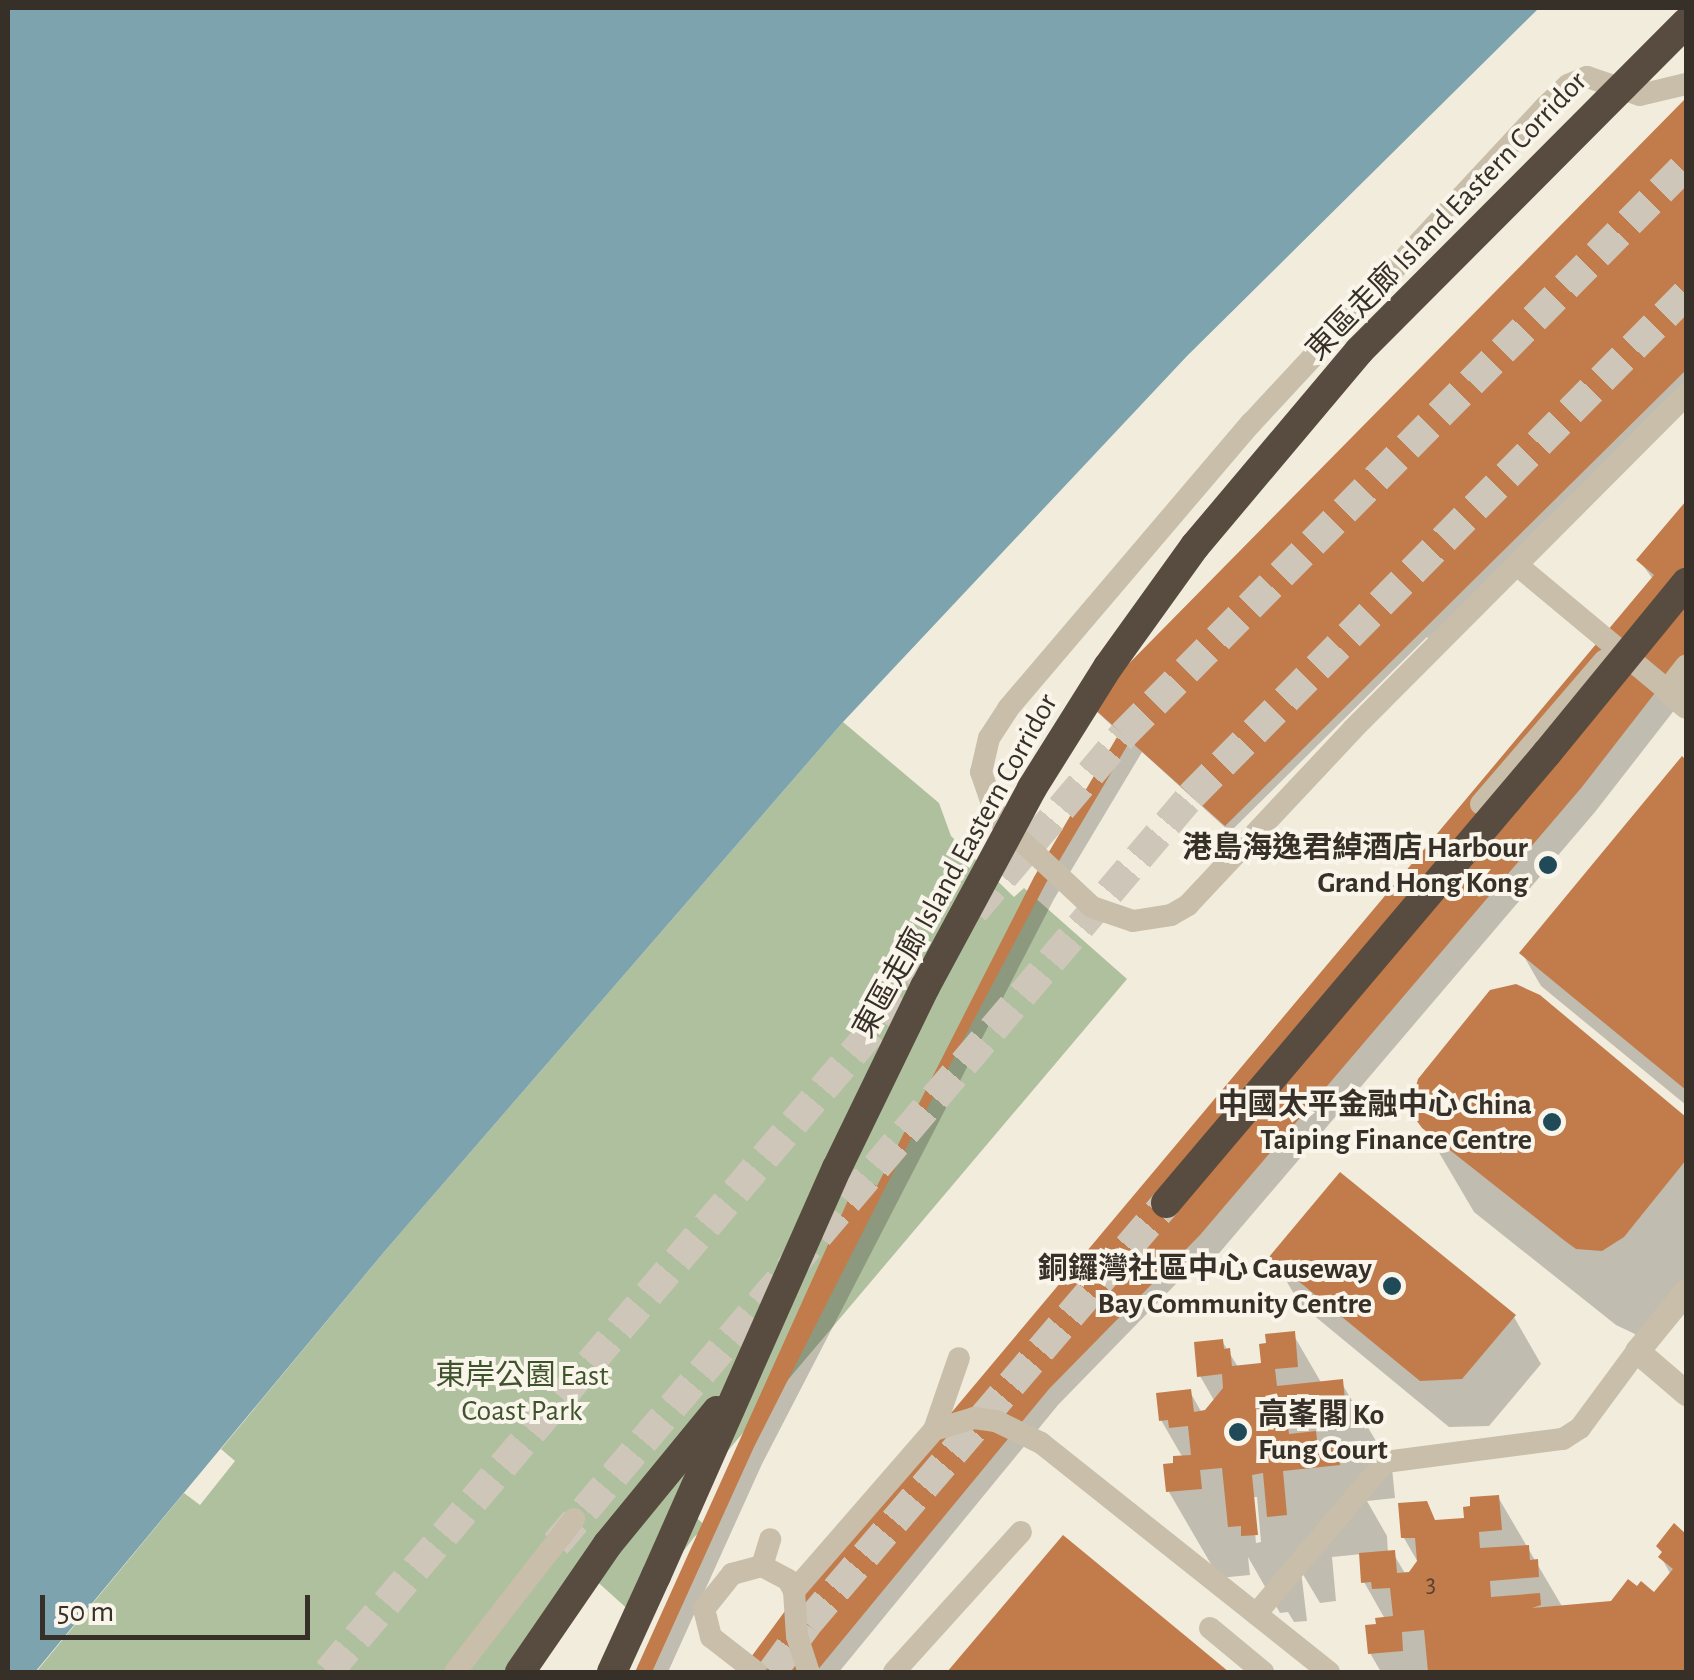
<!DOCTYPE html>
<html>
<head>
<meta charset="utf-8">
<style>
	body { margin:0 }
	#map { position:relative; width:1694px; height:1680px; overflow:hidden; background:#f2ecdd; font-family:"Alegreya Sans","Noto Sans TC",sans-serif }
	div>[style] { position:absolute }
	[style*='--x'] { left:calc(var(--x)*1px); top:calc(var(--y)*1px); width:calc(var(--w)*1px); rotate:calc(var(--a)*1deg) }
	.green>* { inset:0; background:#afc09e }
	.water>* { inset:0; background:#7da3ae }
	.shadow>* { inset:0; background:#0003 }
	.building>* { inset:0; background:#c27c4b }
	.motorway-tunnel>* { height:30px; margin-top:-15px; transform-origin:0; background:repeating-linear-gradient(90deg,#cdc6b9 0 30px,transparent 0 45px) }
	.service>* { height:22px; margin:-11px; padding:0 11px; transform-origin:11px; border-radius:11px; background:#c9bea9 }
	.minor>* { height:25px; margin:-12.5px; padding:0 12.5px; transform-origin:12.5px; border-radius:12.5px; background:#c9bea9 }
	.motorway>* { height:30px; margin:-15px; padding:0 15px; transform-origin:15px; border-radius:15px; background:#584c40 }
	.motorway-bridge>* { height:30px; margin:-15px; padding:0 15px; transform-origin:15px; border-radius:15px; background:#584c40 }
	.dots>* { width:28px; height:28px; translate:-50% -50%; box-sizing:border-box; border:5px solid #f9f5ea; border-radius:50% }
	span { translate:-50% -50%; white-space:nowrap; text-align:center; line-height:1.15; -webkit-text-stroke:8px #f9f5ea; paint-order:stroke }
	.number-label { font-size:25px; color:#5a4332 }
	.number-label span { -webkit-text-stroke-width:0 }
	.street-label { font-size:30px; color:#373029 }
	.poi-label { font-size:30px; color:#373029; font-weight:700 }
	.right { translate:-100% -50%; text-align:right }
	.left { translate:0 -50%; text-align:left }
	.park-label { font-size:30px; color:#3f542d }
	.frame { position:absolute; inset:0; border:10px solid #373029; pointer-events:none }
	.scale { position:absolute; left:40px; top:1595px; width:270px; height:45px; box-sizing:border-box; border:5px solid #373029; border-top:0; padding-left:12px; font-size:30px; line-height:35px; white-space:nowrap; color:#373029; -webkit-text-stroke:8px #f9f5ea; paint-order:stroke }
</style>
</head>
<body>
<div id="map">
	<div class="green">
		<div style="clip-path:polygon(843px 722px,939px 803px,951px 836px,1014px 897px,1024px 888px,1127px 979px,682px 1505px,708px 1528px,695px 1536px,642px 1605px,643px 1623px,591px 1576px,513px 1672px,36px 1672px,184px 1493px,200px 1505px,235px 1461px,221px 1449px,384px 1252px)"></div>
	</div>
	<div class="water">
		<div style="clip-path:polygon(8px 8px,1539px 8px,1187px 356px,843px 722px,384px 1252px,35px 1672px,8px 1672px)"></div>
	</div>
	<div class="shadow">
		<div style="clip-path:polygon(1686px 102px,1686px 408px,1434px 644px,1427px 637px,1230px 832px,1142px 752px,1054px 899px,762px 1464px,668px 1672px,639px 1672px,860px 1180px,879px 1190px,1121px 734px,1096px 711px)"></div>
		<div style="clip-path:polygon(1686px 505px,1686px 695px,1595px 812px,1215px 1258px,1208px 1251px,1058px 1405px,839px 1672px,742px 1672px,1655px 582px,1639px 560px)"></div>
		<div style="clip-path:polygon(1682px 760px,1686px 763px,1686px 1105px,1541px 986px,1522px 953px)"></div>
		<div style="clip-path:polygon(1681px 1113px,1686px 1123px,1686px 1303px,1639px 1336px,1616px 1325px,1474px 1212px,1424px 1127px)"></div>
		<div style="clip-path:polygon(1272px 1257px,1514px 1317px,1541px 1364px,1489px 1426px,1449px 1427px,1300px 1304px)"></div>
		<div style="clip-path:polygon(evenodd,1293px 1334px,1322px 1384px,1341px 1382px,1392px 1468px,1395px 1498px,1367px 1501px,1387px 1536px,1388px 1554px,1393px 1553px,1406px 1575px,1419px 1564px,1404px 1538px,1437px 1523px,1466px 1520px,1498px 1497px,1563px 1608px,1655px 1596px,1671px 1575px,1661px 1557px,1674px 1527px,1686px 1537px,1686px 1672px,1381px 1672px,1370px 1653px,1385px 1619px,1364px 1582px,1362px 1554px,1332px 1557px,1336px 1601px,1320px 1603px,1301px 1571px,1307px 1621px,1294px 1622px,1288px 1612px,1280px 1613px,1248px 1557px,1250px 1575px,1219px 1578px,1169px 1492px,1176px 1465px,1183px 1458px,1161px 1420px,1190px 1392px,1202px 1413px,1215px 1402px,1200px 1376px,1222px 1341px,1238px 1367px,1264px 1365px,1293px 1334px,1252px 1497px,1257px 1497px,1261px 1542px,1256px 1543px,1252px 1497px)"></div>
		<div style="clip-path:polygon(1064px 1538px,1225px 1672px,951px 1672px)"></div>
	</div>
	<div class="building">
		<div style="clip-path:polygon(1686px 98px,1686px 370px,1225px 826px,1130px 741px,1046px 883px,884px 1190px,754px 1447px,652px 1672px,635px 1672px,859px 1176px,877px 1186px,1034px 877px,1120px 732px,1089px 704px)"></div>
		<div style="clip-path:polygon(1686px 501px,1686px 653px,1582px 787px,1200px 1235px,1049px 1389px,816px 1672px,740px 1672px,785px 1611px,1654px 575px,1636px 560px)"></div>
		<div style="clip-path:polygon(1682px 756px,1686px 760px,1686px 1090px,1519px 953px)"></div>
		<div style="clip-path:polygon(1516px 984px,1540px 995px,1686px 1117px,1686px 1160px,1624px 1237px,1602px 1251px,1576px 1249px,1565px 1241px,1422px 1128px,1414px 1117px,1411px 1104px,1418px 1079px,1490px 990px)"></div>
		<div style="clip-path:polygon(1340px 1172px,1516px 1315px,1462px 1379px,1420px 1381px,1269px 1257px)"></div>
		<div style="clip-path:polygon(1295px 1331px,1298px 1367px,1275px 1369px,1277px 1386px,1343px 1379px,1346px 1412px,1287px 1418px,1289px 1434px,1316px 1431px,1318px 1448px,1338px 1446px,1340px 1465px,1283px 1471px,1287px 1515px,1267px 1517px,1263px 1473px,1252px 1475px,1258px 1535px,1241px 1536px,1241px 1526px,1228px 1527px,1222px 1468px,1200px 1470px,1202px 1489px,1166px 1492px,1163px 1464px,1173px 1463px,1173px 1456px,1191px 1455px,1188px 1426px,1169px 1428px,1168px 1420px,1159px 1421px,1156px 1393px,1191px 1389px,1194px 1412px,1205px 1410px,1223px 1388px,1222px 1374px,1197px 1377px,1194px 1342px,1223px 1339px,1224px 1349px,1230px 1348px,1232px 1366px,1261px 1363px,1259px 1344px,1266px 1343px,1265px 1334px)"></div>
		<div style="clip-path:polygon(1499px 1495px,1502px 1530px,1479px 1532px,1480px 1548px,1529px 1545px,1530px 1560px,1538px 1559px,1539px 1577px,1490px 1581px,1491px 1597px,1540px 1593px,1541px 1605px,1532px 1608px,1611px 1601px,1628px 1579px,1637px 1586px,1641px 1581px,1654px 1592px,1673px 1569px,1658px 1557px,1662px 1552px,1656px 1546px,1674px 1523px,1686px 1534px,1686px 1672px,1428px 1672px,1424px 1630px,1402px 1632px,1403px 1651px,1368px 1654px,1365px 1625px,1376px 1624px,1375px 1618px,1393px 1616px,1390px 1588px,1372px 1589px,1371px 1582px,1361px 1583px,1359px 1553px,1395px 1550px,1397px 1573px,1409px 1572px,1417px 1561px,1415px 1538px,1401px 1538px,1398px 1503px,1427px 1501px,1435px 1520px,1464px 1518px,1463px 1507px,1470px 1506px,1470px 1497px)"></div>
		<div style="clip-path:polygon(1063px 1535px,1188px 1638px,1229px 1672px,947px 1672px)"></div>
	</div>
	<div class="motorway-tunnel">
		<div style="--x:974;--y:911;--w:231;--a:-49.7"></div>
		<div style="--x:1123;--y:735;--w:801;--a:-45.35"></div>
		<div style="--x:556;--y:1544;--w:981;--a:-49.67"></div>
		<div style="--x:1191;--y:796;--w:705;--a:-45.4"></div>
		<div style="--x:328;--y:1672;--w:936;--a:-49.68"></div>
		<div style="--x:772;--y:1672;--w:59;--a:-53.9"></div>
		<div style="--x:807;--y:1624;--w:553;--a:-49.54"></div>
	</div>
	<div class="service">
		<div style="--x:1686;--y:84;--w:47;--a:166.6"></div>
		<div style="--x:1640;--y:95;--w:56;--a:-161.2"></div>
		<div style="--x:1587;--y:77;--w:21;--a:157"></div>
		<div style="--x:1568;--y:85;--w:32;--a:136"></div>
		<div style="--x:1545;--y:107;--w:432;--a:132.9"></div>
		<div style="--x:1251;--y:423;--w:375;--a:130.4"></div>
		<div style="--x:1008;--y:709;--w:35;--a:123"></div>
		<div style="--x:989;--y:738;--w:35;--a:103"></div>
		<div style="--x:981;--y:772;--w:49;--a:70.8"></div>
		<div style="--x:997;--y:818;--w:130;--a:43.1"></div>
		<div style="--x:1092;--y:907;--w:43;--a:18.9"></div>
		<div style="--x:1133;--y:921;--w:38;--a:-9"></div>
		<div style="--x:1171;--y:915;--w:20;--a:-30"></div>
		<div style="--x:1188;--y:905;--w:241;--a:-46.8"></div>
		<div style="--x:1353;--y:729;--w:472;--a:-45.1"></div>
		<div style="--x:1517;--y:565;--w:195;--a:39.8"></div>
		<div style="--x:1667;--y:690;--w:31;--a:-52"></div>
		<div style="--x:1481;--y:804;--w:189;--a:-49.3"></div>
		<div style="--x:934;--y:1430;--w:76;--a:-70.9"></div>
		<div style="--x:762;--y:1566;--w:28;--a:-73"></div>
		<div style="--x:794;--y:1591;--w:213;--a:-49"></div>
		<div style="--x:934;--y:1430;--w:42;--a:-16.7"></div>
		<div style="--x:974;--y:1418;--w:22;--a:8"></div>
		<div style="--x:996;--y:1421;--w:50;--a:26.1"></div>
		<div style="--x:1041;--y:1443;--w:368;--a:38.5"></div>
		<div style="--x:1256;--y:1614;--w:199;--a:-49.7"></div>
		<div style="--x:1385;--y:1462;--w:179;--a:-7.4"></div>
		<div style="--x:1563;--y:1439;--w:20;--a:-33"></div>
		<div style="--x:1580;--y:1428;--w:96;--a:-53.5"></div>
		<div style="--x:1210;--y:1628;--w:69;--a:39.7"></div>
		<div style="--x:455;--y:1672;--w:194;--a:-52.1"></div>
		<div style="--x:756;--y:1672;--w:57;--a:-142.1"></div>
		<div style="--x:711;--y:1637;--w:29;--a:-104"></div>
		<div style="--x:704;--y:1609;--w:45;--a:-51.3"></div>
		<div style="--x:732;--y:1574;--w:31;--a:-15"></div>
		<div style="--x:762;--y:1566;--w:30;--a:28"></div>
		<div style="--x:788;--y:1580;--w:13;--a:61"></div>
		<div style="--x:794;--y:1591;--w:45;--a:86.2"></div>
		<div style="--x:797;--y:1636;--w:38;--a:72"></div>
		<div style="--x:894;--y:1672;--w:189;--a:-47.8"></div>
	</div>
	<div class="minor">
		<div style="--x:1667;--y:690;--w:25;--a:40"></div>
		<div style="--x:1686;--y:1291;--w:77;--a:129.2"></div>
		<div style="--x:1637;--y:1351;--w:65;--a:40.6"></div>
	</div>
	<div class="motorway">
		<div style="--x:1166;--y:1203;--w:590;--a:-49.75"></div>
		<div style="--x:520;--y:1672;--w:155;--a:-55.5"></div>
		<div style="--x:612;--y:1672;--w:106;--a:-65.4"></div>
	</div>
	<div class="motorway-bridge">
		<div style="--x:1547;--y:753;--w:220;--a:-50.7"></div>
		<div style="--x:608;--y:1544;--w:172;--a:-50.7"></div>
		<div style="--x:656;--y:1576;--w:446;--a:-66.1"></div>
		<div style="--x:837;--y:1168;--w:201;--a:-64.1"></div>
		<div style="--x:925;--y:987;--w:226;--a:-61.7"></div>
		<div style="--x:1032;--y:788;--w:143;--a:-57.9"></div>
		<div style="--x:1108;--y:667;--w:149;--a:-54.3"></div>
		<div style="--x:1195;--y:546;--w:255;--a:-49.9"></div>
		<div style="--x:1359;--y:351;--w:463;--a:-45.1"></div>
	</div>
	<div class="dots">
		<div style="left:1548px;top:865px;background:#204a57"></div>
		<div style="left:1552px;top:1122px;background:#204a57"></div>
		<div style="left:1392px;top:1286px;background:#204a57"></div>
		<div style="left:1238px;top:1432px;background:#204a57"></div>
	</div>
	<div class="number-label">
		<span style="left:1431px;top:1585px">3</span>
	</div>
	<div class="street-label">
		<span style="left:1447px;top:216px;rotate:-46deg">東區走廊 Island Eastern Corridor</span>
		<span style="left:956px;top:866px;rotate:-61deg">東區走廊 Island Eastern Corridor</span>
	</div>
	<div class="poi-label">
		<span class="right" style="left:1528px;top:865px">港島海逸君綽酒店 Harbour<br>Grand Hong Kong</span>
		<span class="right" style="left:1532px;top:1122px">中國太平金融中心 China<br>Taiping Finance Centre</span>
		<span class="right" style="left:1372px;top:1286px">銅鑼灣社區中心 Causeway<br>Bay Community Centre</span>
		<span class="left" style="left:1258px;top:1432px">高峯閣 Ko<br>Fung Court</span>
	</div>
	<div class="park-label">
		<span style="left:522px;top:1393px">東岸公園 East<br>Coast Park</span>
	</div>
	<div class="frame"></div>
	<div class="scale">50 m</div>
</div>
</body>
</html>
